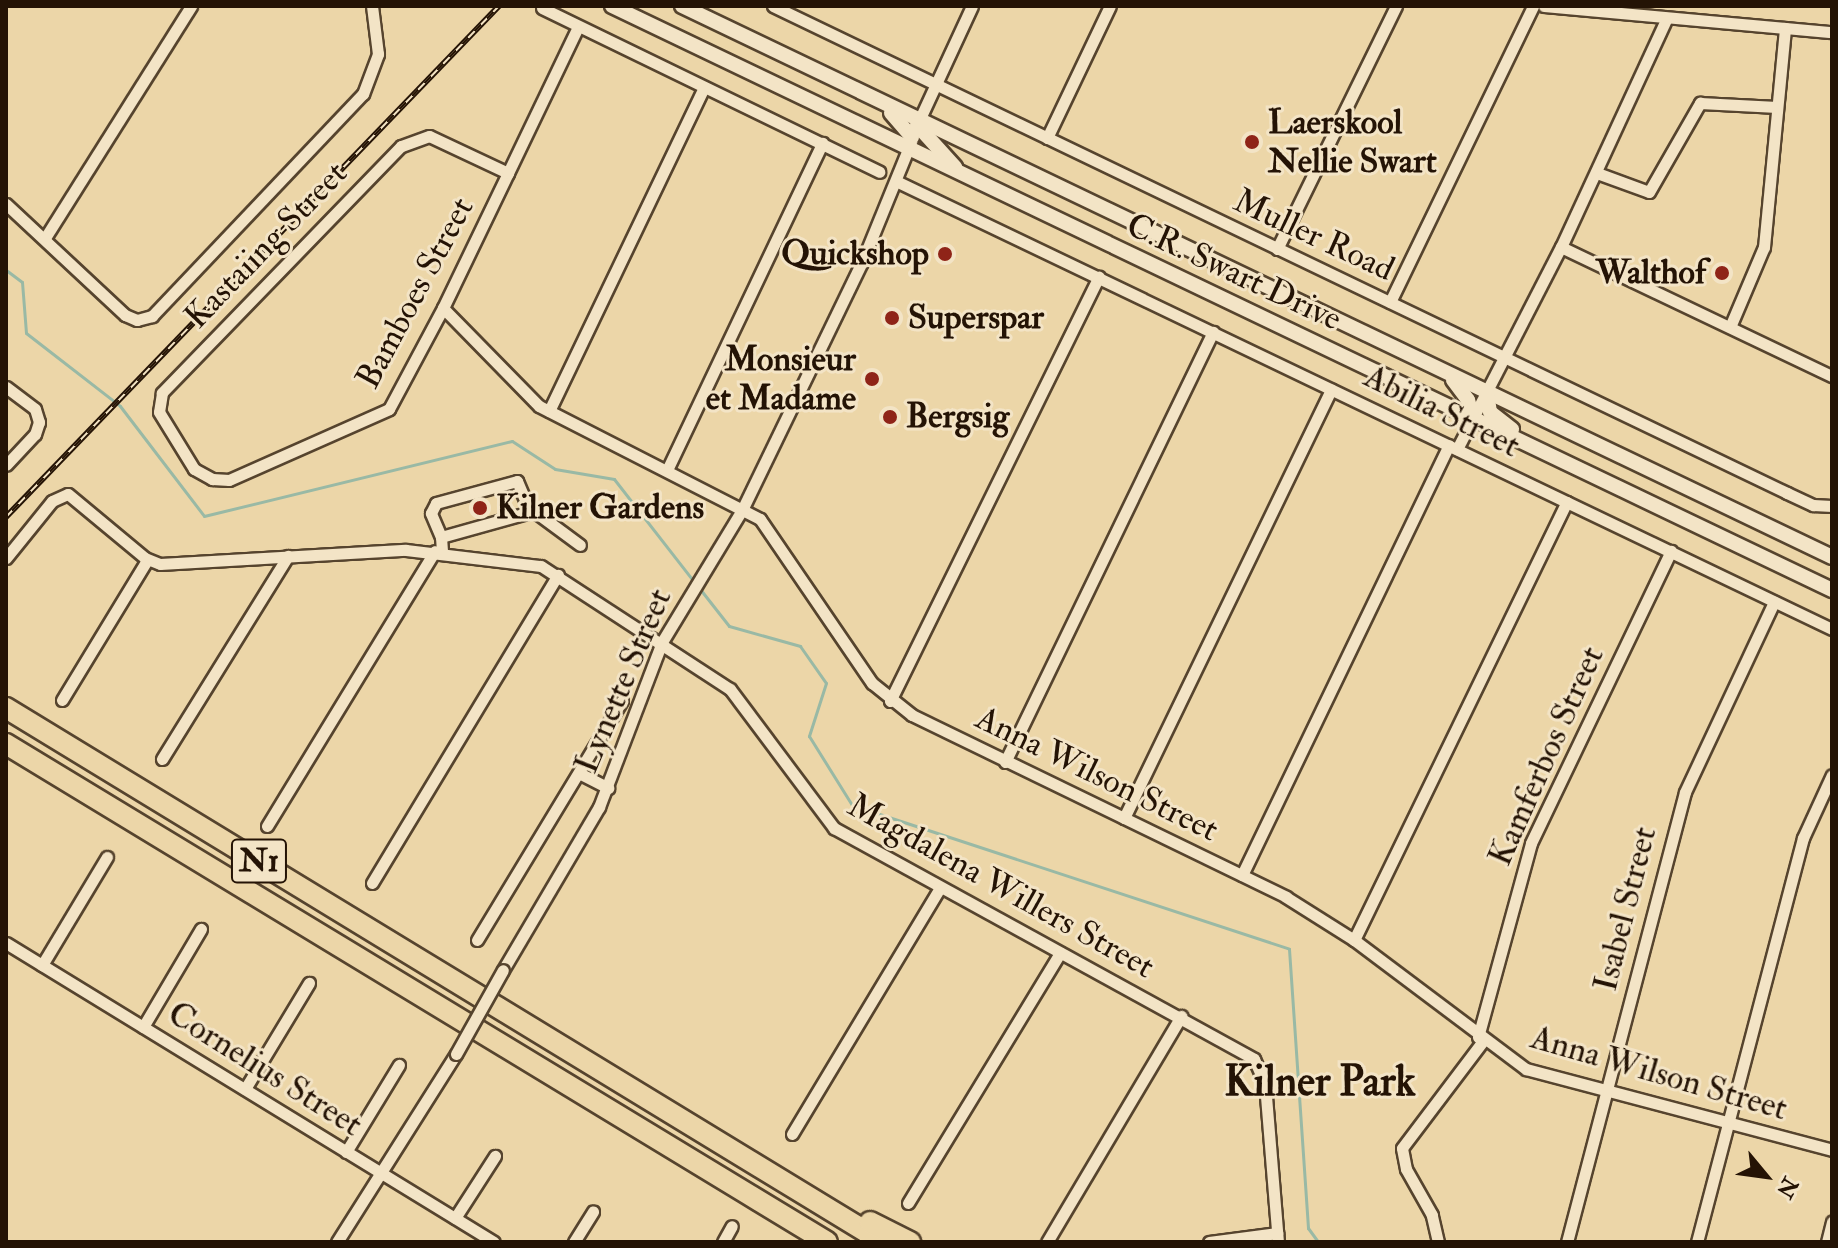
<!DOCTYPE html>
<html>
<head>
<meta charset="utf-8">
<style>
	body { margin:0 }
	#map { position:relative; width:1838px; height:1248px; overflow:hidden; background:#ecd6a8; font-family:"IM FELL Double Pica",serif }
	div>[style] { position:absolute }
	[style*='--x'] { left:calc(var(--x)*1px); top:calc(var(--y)*1px); width:calc(var(--w)*1px); rotate:calc(var(--a)*1deg) }
	.stream>* { height:3px; margin:-1.5px; padding:0 1.5px; transform-origin:1.5px; border-radius:1.5px; background:#99b9a5 }
	.roads { filter:drop-shadow(2px 0 #56442e) drop-shadow(-2px 0 #56442e) drop-shadow(0 2px #56442e) drop-shadow(0 -2px #56442e) }
	.minor>* { height:11px; margin:-5.5px; padding:0 5.5px; transform-origin:5.5px; border-radius:5.5px; background:#f3e4c6 }
	.secondary>* { height:14px; margin:-7px; padding:0 7px; transform-origin:7px; border-radius:7px; background:#f3e4c6 }
	.motorway>* { height:20px; margin:-10px; padding:0 10px; transform-origin:10px; border-radius:10px; background:#ecd6a8 }
	.rail>* { height:6px; margin-top:-3px; transform-origin:0; background:repeating-linear-gradient(90deg,#f3e4c6 0 9px,#241305 0 18px); box-sizing:border-box; border-block:2px solid #241305 }
	.bridges { filter:drop-shadow(2px 0 #56442e) drop-shadow(-2px 0 #56442e) drop-shadow(0 2px #56442e) drop-shadow(0 -2px #56442e) }
	.minor-bridge>* { height:11px; margin:-5.5px; padding:0 5.5px; transform-origin:5.5px; border-radius:5.5px; background:#f3e4c6 }
	.dots>* { width:22px; height:22px; translate:-50% -50%; box-sizing:border-box; border:4px solid #f3e4c6; border-radius:50% }
	span { translate:-50% -50%; white-space:nowrap; text-align:center; line-height:1.15; -webkit-text-stroke:6px #f3e4c6; paint-order:stroke }
	.shield-label span { padding:2px 6px; background:#f3e4c6; border:2px solid; border-radius:6px; -webkit-text-stroke-width:0 }
	.shield-label { font-size:32px; color:#241305; font-weight:700 }
	.poi-label { font-size:34px; color:#241305; font-weight:700 }
	.left { translate:0 -50%; text-align:left }
	.right { translate:-100% -50%; text-align:right }
	.street-label { font-size:34px; color:#241305 }
	.district-label { font-size:42px; color:#241305; font-weight:700 }
	.frame { position:absolute; inset:0; border:8px solid #241305; pointer-events:none }
	.north { position:absolute; left:1726px; top:1136px; width:80px; height:80px; -webkit-text-stroke:6px #f3e4c6; paint-order:stroke; rotate:119deg; font-size:22px; font-weight:700; line-height:32px; text-align:center; color:#241305 }
	.north::after { content:''; display:block; margin:auto; width:28px; height:36px; background:#241305; clip-path:polygon(50% 0,100% 100%,50% 72%,0 100%) }
</style>
</head>
<body>
<div id="map">
	<div class="stream">
		<div style="--x:6;--y:270;--w:20;--a:37"></div>
		<div style="--x:22;--y:282;--w:51;--a:85.5"></div>
		<div style="--x:26;--y:333;--w:119;--a:37.8"></div>
		<div style="--x:120;--y:406;--w:138;--a:52.6"></div>
		<div style="--x:204;--y:516;--w:317;--a:-13.7"></div>
		<div style="--x:512;--y:441;--w:51;--a:33.1"></div>
		<div style="--x:555;--y:469;--w:60;--a:9.6"></div>
		<div style="--x:614;--y:479;--w:132;--a:52.1"></div>
		<div style="--x:700;--y:589;--w:47;--a:51.9"></div>
		<div style="--x:729;--y:626;--w:74;--a:15.7"></div>
		<div style="--x:800;--y:646;--w:45;--a:54.9"></div>
		<div style="--x:826;--y:683;--w:56;--a:107.8"></div>
		<div style="--x:809;--y:736;--w:81;--a:58.1"></div>
		<div style="--x:852;--y:805;--w:460;--a:18.2"></div>
		<div style="--x:1289;--y:949;--w:280;--a:86.1"></div>
		<div style="--x:1308;--y:1228;--w:17;--a:54"></div>
	</div>
	<div class="roads">
		<div class="minor">
			<div style="--x:773;--y:6;--w:1125;--a:25.65"></div>
			<div style="--x:1787;--y:493;--w:29;--a:25"></div>
			<div style="--x:1813;--y:505;--w:19;--a:3"></div>
			<div style="--x:1544;--y:6;--w:289;--a:5.2"></div>
			<div style="--x:542;--y:8;--w:375;--a:25.9"></div>
			<div style="--x:917;--y:125;--w:131;--a:-65.2"></div>
			<div style="--x:1047;--y:138;--w:146;--a:-64.5"></div>
			<div style="--x:508;--y:173;--w:87;--a:-154.9"></div>
			<div style="--x:429;--y:136;--w:30;--a:160"></div>
			<div style="--x:401;--y:146;--w:344;--a:134.1"></div>
			<div style="--x:162;--y:393;--w:19;--a:99"></div>
			<div style="--x:159;--y:412;--w:67;--a:58.4"></div>
			<div style="--x:194;--y:469;--w:21;--a:29"></div>
			<div style="--x:212;--y:479;--w:17;--a:3"></div>
			<div style="--x:229;--y:480;--w:175;--a:-23.9"></div>
			<div style="--x:389;--y:409;--w:115;--a:-61.9"></div>
			<div style="--x:443;--y:308;--w:150;--a:-64.3"></div>
			<div style="--x:508;--y:173;--w:162;--a:-64.4"></div>
			<div style="--x:1597;--y:173;--w:55;--a:20.1"></div>
			<div style="--x:1649;--y:192;--w:103;--a:-60.2"></div>
			<div style="--x:1700;--y:103;--w:77;--a:3"></div>
			<div style="--x:898;--y:182;--w:1035;--a:25.58"></div>
			<div style="--x:6;--y:204;--w:163;--a:43"></div>
			<div style="--x:125;--y:315;--w:13;--a:23"></div>
			<div style="--x:137;--y:320;--w:16;--a:-15"></div>
			<div style="--x:152;--y:316;--w:306;--a:-46.5"></div>
			<div style="--x:363;--y:94;--w:43;--a:-69.4"></div>
			<div style="--x:378;--y:54;--w:48;--a:-97.1"></div>
			<div style="--x:45;--y:238;--w:274;--a:-57.8"></div>
			<div style="--x:1561;--y:247;--w:300;--a:25.5"></div>
			<div style="--x:1277;--y:249;--w:271;--a:-63.9"></div>
			<div style="--x:1390;--y:302;--w:329;--a:-64.2"></div>
			<div style="--x:443;--y:308;--w:137;--a:45.6"></div>
			<div style="--x:539;--y:406;--w:248;--a:27.1"></div>
			<div style="--x:760;--y:519;--w:199;--a:55.7"></div>
			<div style="--x:872;--y:683;--w:51;--a:38.7"></div>
			<div style="--x:912;--y:715;--w:416;--a:25.9"></div>
			<div style="--x:1286;--y:897;--w:80;--a:32.3"></div>
			<div style="--x:1354;--y:940;--w:215;--a:36.9"></div>
			<div style="--x:1526;--y:1069;--w:317;--a:14.8"></div>
			<div style="--x:1730;--y:327;--w:87;--a:-67"></div>
			<div style="--x:1764;--y:247;--w:220;--a:-84.5"></div>
			<div style="--x:6;--y:387;--w:36;--a:37"></div>
			<div style="--x:35;--y:409;--w:14;--a:73"></div>
			<div style="--x:39;--y:422;--w:13;--a:108"></div>
			<div style="--x:35;--y:434;--w:42;--a:133.1"></div>
			<div style="--x:549;--y:411;--w:359;--a:-64.4"></div>
			<div style="--x:1457;--y:449;--w:227;--a:-62.8"></div>
			<div style="--x:1561;--y:247;--w:252;--a:-65.2"></div>
			<div style="--x:668;--y:468;--w:360;--a:-64.6"></div>
			<div style="--x:441;--y:537;--w:26;--a:-113"></div>
			<div style="--x:431;--y:513;--w:11;--a:-63"></div>
			<div style="--x:436;--y:503;--w:84;--a:-15.2"></div>
			<div style="--x:517;--y:481;--w:34;--a:67"></div>
			<div style="--x:442;--y:551;--w:14;--a:-94"></div>
			<div style="--x:441;--y:537;--w:97;--a:-15.6"></div>
			<div style="--x:534;--y:511;--w:57;--a:36.5"></div>
			<div style="--x:6;--y:558;--w:73;--a:-51.1"></div>
			<div style="--x:52;--y:501;--w:17;--a:-24"></div>
			<div style="--x:68;--y:494;--w:100;--a:39.7"></div>
			<div style="--x:145;--y:558;--w:16;--a:22"></div>
			<div style="--x:160;--y:564;--w:246;--a:-3.3"></div>
			<div style="--x:406;--y:550;--w:136;--a:6.8"></div>
			<div style="--x:541;--y:566;--w:225;--a:33.1"></div>
			<div style="--x:730;--y:689;--w:174;--a:53.2"></div>
			<div style="--x:834;--y:828;--w:479;--a:28.8"></div>
			<div style="--x:1254;--y:1059;--w:27;--a:66"></div>
			<div style="--x:1265;--y:1084;--w:159;--a:85.3"></div>
			<div style="--x:62;--y:700;--w:164;--a:-58.7"></div>
			<div style="--x:890;--y:701;--w:473;--a:-63.8"></div>
			<div style="--x:162;--y:759;--w:239;--a:-58.2"></div>
			<div style="--x:1005;--y:762;--w:478;--a:-64.2"></div>
			<div style="--x:579;--y:773;--w:33;--a:27"></div>
			<div style="--x:1124;--y:818;--w:476;--a:-64.2"></div>
			<div style="--x:267;--y:826;--w:322;--a:-58.6"></div>
			<div style="--x:1242;--y:875;--w:477;--a:-64.3"></div>
			<div style="--x:372;--y:883;--w:360;--a:-58.9"></div>
			<div style="--x:477;--y:940;--w:280;--a:-58.8"></div>
			<div style="--x:1354;--y:940;--w:487;--a:-64.1"></div>
			<div style="--x:6;--y:943;--w:572;--a:31.5"></div>
			<div style="--x:42;--y:965;--w:126;--a:-59"></div>
			<div style="--x:503;--y:970;--w:189;--a:-59.5"></div>
			<div style="--x:599;--y:807;--w:177;--a:-69.1"></div>
			<div style="--x:662;--y:642;--w:157;--a:-58.8"></div>
			<div style="--x:743;--y:508;--w:273;--a:-64.2"></div>
			<div style="--x:862;--y:262;--w:130;--a:-67.8"></div>
			<div style="--x:143;--y:1027;--w:114;--a:-59.4"></div>
			<div style="--x:1478;--y:1037;--w:201;--a:-74.7"></div>
			<div style="--x:1531;--y:843;--w:324;--a:-64.4"></div>
			<div style="--x:245;--y:1089;--w:124;--a:-58.9"></div>
			<div style="--x:792;--y:1134;--w:287;--a:-59"></div>
			<div style="--x:346;--y:1152;--w:102;--a:-58.7"></div>
			<div style="--x:908;--y:1203;--w:293;--a:-58.7"></div>
			<div style="--x:455;--y:1218;--w:74;--a:-57.2"></div>
			<div style="--x:337;--y:1242;--w:222;--a:-57.7"></div>
			<div style="--x:574;--y:1242;--w:36;--a:-58"></div>
			<div style="--x:723;--y:1242;--w:18;--a:-61"></div>
			<div style="--x:1047;--y:1242;--w:263;--a:-59.3"></div>
			<div style="--x:1209;--y:1242;--w:69;--a:-7.5"></div>
			<div style="--x:1438;--y:1242;--w:28;--a:-103"></div>
			<div style="--x:1432;--y:1215;--w:53;--a:-119.5"></div>
			<div style="--x:1406;--y:1169;--w:21;--a:-101"></div>
			<div style="--x:1402;--y:1148;--w:134;--a:-52.9"></div>
			<div style="--x:1567;--y:1242;--w:465;--a:-75.3"></div>
			<div style="--x:1685;--y:792;--w:210;--a:-64.9"></div>
			<div style="--x:1697;--y:1242;--w:418;--a:-75.3"></div>
			<div style="--x:1803;--y:838;--w:69;--a:-65.3"></div>
			<div style="--x:1827;--y:1242;--w:21;--a:-76"></div>
		</div>
		<div class="secondary">
			<div style="--x:612;--y:6;--w:1353;--a:25.58"></div>
			<div style="--x:682;--y:6;--w:1275;--a:25.6"></div>
			<div style="--x:891;--y:113;--w:32;--a:49"></div>
			<div style="--x:917;--y:125;--w:57;--a:47.9"></div>
			<div style="--x:1453;--y:380;--w:25;--a:53"></div>
			<div style="--x:1468;--y:400;--w:19;--a:74"></div>
			<div style="--x:1487;--y:393;--w:19;--a:81"></div>
			<div style="--x:1490;--y:412;--w:28;--a:38"></div>
		</div>
		<div class="motorway">
			<div style="--x:6;--y:708;--w:1027;--a:31.34"></div>
			<div style="--x:6;--y:744;--w:960;--a:31.24"></div>
			<div style="--x:870;--y:1222;--w:45;--a:26.6"></div>
		</div>
	</div>
	<div class="rail">
		<div style="--x:6;--y:517;--w:710;--a:-46.03"></div>
	</div>
	<div class="bridges">
		<div class="minor-bridge">
			<div style="--x:456;--y:1054;--w:96;--a:-60.8"></div>
		</div>
	</div>
	<div class="dots">
		<div style="left:1252px;top:142px;background:#8f2418"></div>
		<div style="left:945px;top:254px;background:#8f2418"></div>
		<div style="left:1722px;top:273px;background:#8f2418"></div>
		<div style="left:892px;top:318px;background:#8f2418"></div>
		<div style="left:872px;top:379px;background:#8f2418"></div>
		<div style="left:890px;top:417px;background:#8f2418"></div>
		<div style="left:480px;top:508px;background:#8f2418"></div>
	</div>
	<div class="shield-label">
		<span style="left:259px;top:861px">N1</span>
	</div>
	<div class="poi-label">
		<span class="left" style="left:1268px;top:142px">Laerskool<br>Nellie Swart</span>
		<span class="right" style="left:929px;top:254px">Quickshop</span>
		<span class="right" style="left:1706px;top:273px">Walthof</span>
		<span class="left" style="left:908px;top:318px">Superspar</span>
		<span class="right" style="left:856px;top:379px">Monsieur<br>et Madame</span>
		<span class="left" style="left:906px;top:417px">Bergsig</span>
		<span class="left" style="left:496px;top:508px">Kilner Gardens</span>
	</div>
	<div class="street-label">
		<span style="left:1314px;top:235px;rotate:25deg">Muller Road</span>
		<span style="left:266px;top:245px;rotate:-46deg">Kastaiing Street</span>
		<span style="left:1234px;top:272px;rotate:25deg">C.R. Swart Drive</span>
		<span style="left:415px;top:293px;rotate:-62deg">Bamboes Street</span>
		<span style="left:1442px;top:411px;rotate:26deg">Abilia Street</span>
		<span style="left:623px;top:681px;rotate:-67deg">Lynette Street</span>
		<span style="left:1546px;top:756px;rotate:-66deg">Kamferbos Street</span>
		<span style="left:1097px;top:774px;rotate:26deg">Anna Wilson Street</span>
		<span style="left:1001px;top:886px;rotate:29deg">Magdalena Willers Street</span>
		<span style="left:1625px;top:909px;rotate:-76deg">Isabel Street</span>
		<span style="left:265px;top:1069px;rotate:32deg">Cornelius Street</span>
		<span style="left:1659px;top:1073px;rotate:16deg">Anna Wilson Street</span>
	</div>
	<div class="district-label">
		<span style="left:1320px;top:1082px">Kilner Park</span>
	</div>
	<div class="frame"></div>
	<div class="north">N</div>
</div>
</body>
</html>
